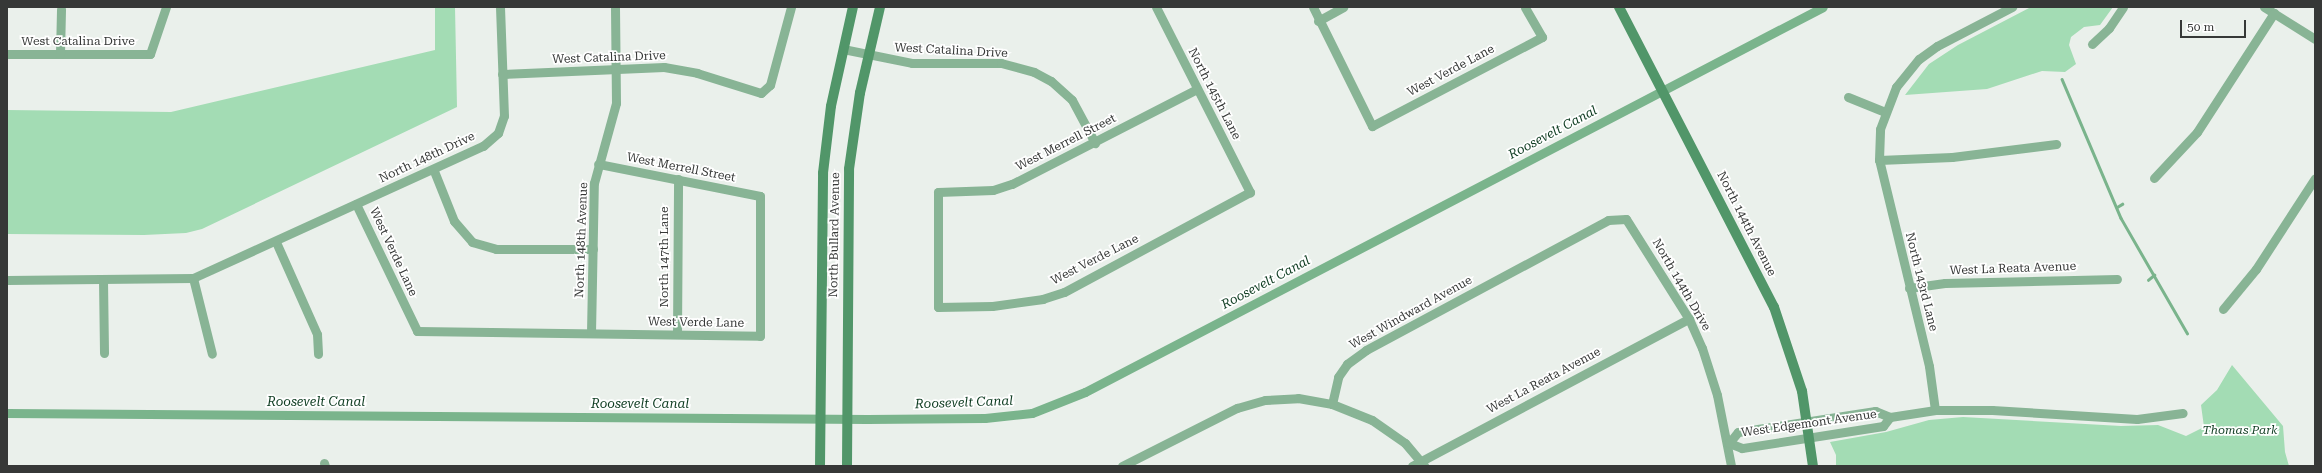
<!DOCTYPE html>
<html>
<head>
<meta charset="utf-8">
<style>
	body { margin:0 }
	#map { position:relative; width:2322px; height:473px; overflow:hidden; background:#eaf0eb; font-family:"Roboto Serif",serif }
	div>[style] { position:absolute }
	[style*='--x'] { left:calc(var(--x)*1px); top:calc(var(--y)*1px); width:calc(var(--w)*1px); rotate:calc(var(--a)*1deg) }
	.green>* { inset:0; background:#a3dcb4 }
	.stream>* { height:2.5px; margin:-1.25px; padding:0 1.25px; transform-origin:1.25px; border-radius:1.25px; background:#7ab48c }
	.canal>* { height:9px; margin:-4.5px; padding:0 4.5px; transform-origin:4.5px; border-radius:4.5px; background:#7ab48c }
	.minor>* { height:9px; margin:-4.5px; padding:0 4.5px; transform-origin:4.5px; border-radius:4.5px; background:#88b495 }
	.secondary>* { height:10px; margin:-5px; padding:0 5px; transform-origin:5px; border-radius:5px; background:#519669 }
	span { translate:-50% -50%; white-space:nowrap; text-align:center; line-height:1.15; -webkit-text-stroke:3.5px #fff; paint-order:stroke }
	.street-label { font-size:12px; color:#363837 }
	.park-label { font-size:12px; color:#123f24; font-style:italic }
	.water-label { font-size:13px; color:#0e3c21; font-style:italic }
	.frame { position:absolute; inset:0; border:8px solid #363837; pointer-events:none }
	.scale { position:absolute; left:2180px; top:20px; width:66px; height:18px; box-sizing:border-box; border:2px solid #363837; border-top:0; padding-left:5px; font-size:12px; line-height:14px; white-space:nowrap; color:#363837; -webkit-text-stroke:3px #fff; paint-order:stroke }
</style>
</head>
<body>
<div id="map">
	<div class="green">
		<div style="clip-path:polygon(435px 7px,455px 7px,457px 107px,202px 229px,186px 233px,144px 235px,7px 234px,7px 110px,171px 112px,384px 62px,435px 50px)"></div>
		<div style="clip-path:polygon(2031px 7px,2113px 7px,2100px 25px,2084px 27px,2071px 37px,2069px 45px,2076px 64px,2065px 72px,2042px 71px,1987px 89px,1905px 95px,1929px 64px,1958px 45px)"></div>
		<div style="clip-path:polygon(2232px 365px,2283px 426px,2285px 452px,2289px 466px,1836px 466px,1836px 455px,1830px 442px,1886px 432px,1929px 420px,1963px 417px,2121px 426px,2158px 425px,2186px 436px,2204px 427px,2201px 405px,2217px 390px)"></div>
	</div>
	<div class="stream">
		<div style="--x:2062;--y:79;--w:151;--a:67"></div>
		<div style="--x:2121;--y:218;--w:133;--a:60.1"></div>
		<div style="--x:2117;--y:207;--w:6;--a:-31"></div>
		<div style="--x:2148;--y:280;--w:8;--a:-40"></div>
	</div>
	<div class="canal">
		<div style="--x:7;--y:413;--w:860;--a:0.4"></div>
		<div style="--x:867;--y:419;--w:118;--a:-0.5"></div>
		<div style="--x:985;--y:418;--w:47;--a:-6.1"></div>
		<div style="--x:1032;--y:413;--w:57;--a:-21.6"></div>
		<div style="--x:1085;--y:392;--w:832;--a:-27.55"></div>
	</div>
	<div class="minor">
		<div style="--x:1156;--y:7;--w:208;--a:63.1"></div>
		<div style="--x:1250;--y:192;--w:211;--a:151.7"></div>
		<div style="--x:1064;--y:292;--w:22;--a:162"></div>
		<div style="--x:1043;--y:299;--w:51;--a:172.2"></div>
		<div style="--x:992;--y:306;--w:54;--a:178.9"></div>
		<div style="--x:938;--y:307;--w:115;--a:-90"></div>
		<div style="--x:938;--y:192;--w:55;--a:-2.1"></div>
		<div style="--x:993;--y:190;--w:20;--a:-18"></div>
		<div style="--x:1012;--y:184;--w:208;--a:-27.2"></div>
		<div style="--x:1313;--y:7;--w:133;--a:63.6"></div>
		<div style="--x:1372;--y:126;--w:192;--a:-27.6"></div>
		<div style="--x:1542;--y:37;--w:34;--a:-120"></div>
		<div style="--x:2264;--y:7;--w:60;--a:32.1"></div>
		<div style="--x:1318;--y:21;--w:29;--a:-29"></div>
		<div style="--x:2092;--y:44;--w:23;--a:-43"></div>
		<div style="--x:2109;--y:28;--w:25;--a:-56"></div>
		<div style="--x:843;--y:49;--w:70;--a:11.5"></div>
		<div style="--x:912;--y:63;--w:89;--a:0"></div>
		<div style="--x:1001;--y:63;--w:34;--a:15"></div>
		<div style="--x:1034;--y:72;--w:19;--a:28"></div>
		<div style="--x:1051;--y:81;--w:28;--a:42"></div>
		<div style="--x:1072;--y:100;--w:49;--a:61.9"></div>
		<div style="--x:7;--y:54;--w:143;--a:0"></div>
		<div style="--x:150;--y:54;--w:50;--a:-71.2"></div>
		<div style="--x:60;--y:54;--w:45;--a:-88.7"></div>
		<div style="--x:502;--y:74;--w:162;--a:-2.5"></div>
		<div style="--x:664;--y:67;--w:34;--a:10"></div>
		<div style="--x:697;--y:73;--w:67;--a:17.4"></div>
		<div style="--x:761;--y:93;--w:12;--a:-42"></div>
		<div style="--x:770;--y:85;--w:81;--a:-74.9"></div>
		<div style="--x:1848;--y:97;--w:40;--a:22"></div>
		<div style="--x:1879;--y:160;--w:73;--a:-2.4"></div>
		<div style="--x:1952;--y:157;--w:105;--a:-7.1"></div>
		<div style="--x:434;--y:171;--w:54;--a:68.2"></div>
		<div style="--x:454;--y:221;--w:28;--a:49"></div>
		<div style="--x:472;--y:242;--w:25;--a:16"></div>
		<div style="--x:496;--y:249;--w:97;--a:0"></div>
		<div style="--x:2154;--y:178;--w:63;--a:-46.9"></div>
		<div style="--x:2197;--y:132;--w:142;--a:-57.1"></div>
		<div style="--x:356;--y:204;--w:141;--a:64.3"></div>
		<div style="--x:417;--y:331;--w:343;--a:0.8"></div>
		<div style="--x:760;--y:336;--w:140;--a:-90"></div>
		<div style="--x:760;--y:196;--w:165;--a:-168.8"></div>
		<div style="--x:276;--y:242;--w:101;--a:66"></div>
		<div style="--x:317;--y:334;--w:20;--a:87"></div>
		<div style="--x:193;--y:278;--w:78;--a:76"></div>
		<div style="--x:7;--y:280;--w:186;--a:-0.6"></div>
		<div style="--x:193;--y:278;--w:319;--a:-24.5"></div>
		<div style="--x:483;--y:146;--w:20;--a:-41"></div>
		<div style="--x:498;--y:133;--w:18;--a:-71"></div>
		<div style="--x:504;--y:116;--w:109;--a:-92.1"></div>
		<div style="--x:103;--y:280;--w:73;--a:89.2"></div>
		<div style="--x:1909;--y:288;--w:36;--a:-8"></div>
		<div style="--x:1945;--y:283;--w:172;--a:-1.3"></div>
		<div style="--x:2223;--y:309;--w:52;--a:-50.5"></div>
		<div style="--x:2256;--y:269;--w:108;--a:-57"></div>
		<div style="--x:591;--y:333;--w:150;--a:-88.9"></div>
		<div style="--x:594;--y:183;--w:83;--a:-74.6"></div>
		<div style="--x:616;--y:103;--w:96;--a:-90.6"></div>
		<div style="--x:677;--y:334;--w:155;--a:-89.6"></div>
		<div style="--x:1332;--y:404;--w:28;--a:-77"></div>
		<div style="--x:1338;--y:377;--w:16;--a:-55"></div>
		<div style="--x:1347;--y:364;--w:24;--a:-36"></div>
		<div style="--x:1366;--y:350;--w:275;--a:-28.2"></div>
		<div style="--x:1608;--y:220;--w:18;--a:-3"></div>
		<div style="--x:1626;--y:219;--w:118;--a:57.8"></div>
		<div style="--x:1689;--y:319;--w:32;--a:66"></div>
		<div style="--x:1702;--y:348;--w:49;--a:72.3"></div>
		<div style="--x:1717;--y:395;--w:72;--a:78.8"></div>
		<div style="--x:1935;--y:410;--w:44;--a:-97.8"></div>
		<div style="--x:1929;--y:366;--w:212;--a:-103.6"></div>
		<div style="--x:1879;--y:160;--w:31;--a:-88"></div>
		<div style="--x:1880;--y:129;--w:45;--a:-69.1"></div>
		<div style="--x:1896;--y:87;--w:36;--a:-51"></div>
		<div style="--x:1919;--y:59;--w:22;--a:-36"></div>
		<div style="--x:1937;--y:46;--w:85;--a:-27.5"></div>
		<div style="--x:1890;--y:417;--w:11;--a:128"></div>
		<div style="--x:1883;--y:426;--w:143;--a:171.1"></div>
		<div style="--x:1742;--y:448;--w:14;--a:-159"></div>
		<div style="--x:1729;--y:443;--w:14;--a:-51"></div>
		<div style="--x:1738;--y:432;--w:139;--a:-8.7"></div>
		<div style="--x:1875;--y:411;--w:16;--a:22"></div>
		<div style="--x:1890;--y:417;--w:46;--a:-8.8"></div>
		<div style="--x:1935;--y:410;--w:57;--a:0"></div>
		<div style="--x:1992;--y:410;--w:145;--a:3.6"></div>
		<div style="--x:2137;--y:419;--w:46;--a:-7.4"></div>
		<div style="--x:324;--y:463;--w:3;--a:72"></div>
		<div style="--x:1122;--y:466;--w:129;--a:-26.8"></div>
		<div style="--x:1237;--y:408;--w:29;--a:-16"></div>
		<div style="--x:1265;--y:400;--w:33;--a:-3"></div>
		<div style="--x:1298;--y:398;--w:35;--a:10"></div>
		<div style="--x:1332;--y:404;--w:43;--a:21.8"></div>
		<div style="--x:1372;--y:420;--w:40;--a:34.9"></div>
		<div style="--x:1405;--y:443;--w:30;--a:50"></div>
		<div style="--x:1412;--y:466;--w:314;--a:-28"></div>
	</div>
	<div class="secondary">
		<div style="--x:1619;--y:7;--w:338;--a:62.7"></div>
		<div style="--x:1774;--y:307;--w:89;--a:71.6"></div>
		<div style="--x:1802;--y:391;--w:76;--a:81.7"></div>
		<div style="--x:820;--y:466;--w:293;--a:-89.4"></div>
		<div style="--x:823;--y:173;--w:67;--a:-83.2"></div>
		<div style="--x:831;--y:106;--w:101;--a:-77.5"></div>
		<div style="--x:847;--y:466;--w:297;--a:-89.6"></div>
		<div style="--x:849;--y:169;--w:77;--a:-81.8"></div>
		<div style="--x:860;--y:93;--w:88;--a:-76.9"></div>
	</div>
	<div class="street-label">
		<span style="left:78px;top:42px">West Catalina Drive</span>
		<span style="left:951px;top:51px;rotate:3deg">West Catalina Drive</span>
		<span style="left:609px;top:58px;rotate:-2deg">West Catalina Drive</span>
		<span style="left:1451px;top:71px;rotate:-28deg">West Verde Lane</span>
		<span style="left:1214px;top:94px;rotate:63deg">North 145th Lane</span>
		<span style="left:1066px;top:143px;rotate:-27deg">West Merrell Street</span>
		<span style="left:427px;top:158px;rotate:-25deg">North 148th Drive</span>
		<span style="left:681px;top:168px;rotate:11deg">West Merrell Street</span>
		<span style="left:1746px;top:224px;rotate:63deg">North 144th Avenue</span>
		<span style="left:835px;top:235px;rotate:-89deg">North Bullard Avenue</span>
		<span style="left:582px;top:240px;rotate:-88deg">North 148th Avenue</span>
		<span style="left:393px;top:252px;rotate:65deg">West Verde Lane</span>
		<span style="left:665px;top:257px;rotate:-90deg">North 147th Lane</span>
		<span style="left:1095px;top:260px;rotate:-27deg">West Verde Lane</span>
		<span style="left:2013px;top:269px;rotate:-2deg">West La Reata Avenue</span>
		<span style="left:1921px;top:282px;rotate:76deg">North 143rd Lane</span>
		<span style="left:1681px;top:285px;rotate:60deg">North 144th Drive</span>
		<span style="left:1411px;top:313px;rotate:-29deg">West Windward Avenue</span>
		<span style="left:696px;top:323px;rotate:1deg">West Verde Lane</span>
		<span style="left:1544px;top:381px;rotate:-28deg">West La Reata Avenue</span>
		<span style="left:1809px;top:424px;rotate:-8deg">West Edgemont Avenue</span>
	</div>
	<div class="park-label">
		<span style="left:2240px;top:431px">Thomas Park</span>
	</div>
	<div class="water-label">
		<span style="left:1553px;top:133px;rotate:-28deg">Roosevelt Canal</span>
		<span style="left:1266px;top:283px;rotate:-28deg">Roosevelt Canal</span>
		<span style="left:316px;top:402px">Roosevelt Canal</span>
		<span style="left:964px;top:403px;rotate:-2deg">Roosevelt Canal</span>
		<span style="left:640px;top:404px">Roosevelt Canal</span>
	</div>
	<div class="frame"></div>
	<div class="scale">50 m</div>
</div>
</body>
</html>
